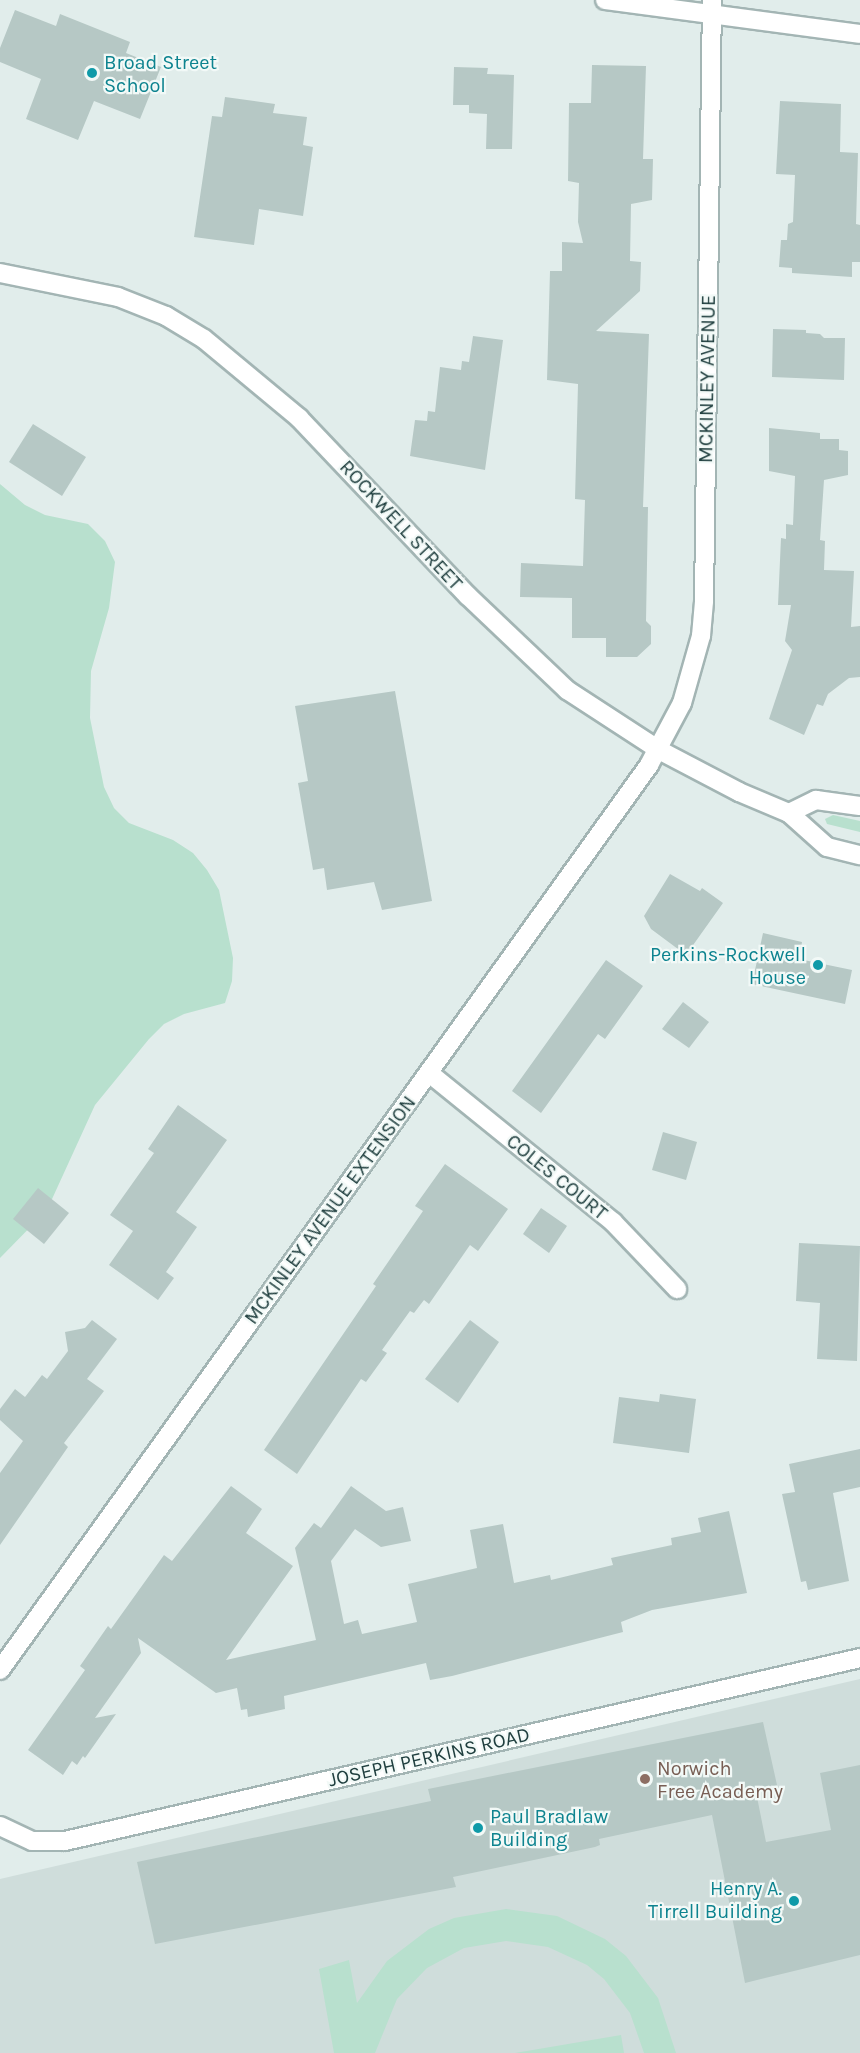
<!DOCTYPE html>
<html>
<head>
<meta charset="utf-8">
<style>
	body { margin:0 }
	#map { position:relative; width:860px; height:2053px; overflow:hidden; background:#e1edeb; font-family:Karla,sans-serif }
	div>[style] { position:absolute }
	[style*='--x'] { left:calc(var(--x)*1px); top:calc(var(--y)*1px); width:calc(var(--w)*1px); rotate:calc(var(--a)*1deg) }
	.built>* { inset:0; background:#cfdddb }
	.green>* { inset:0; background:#b8e0ce }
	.building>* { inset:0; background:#b6c8c5 }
	.roads { filter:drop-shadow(2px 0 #a3b5b4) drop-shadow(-2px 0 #a3b5b4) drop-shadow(0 2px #a3b5b4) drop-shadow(0 -2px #a3b5b4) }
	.minor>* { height:18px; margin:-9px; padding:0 9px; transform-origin:9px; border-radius:9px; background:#fff }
	.dots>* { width:16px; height:16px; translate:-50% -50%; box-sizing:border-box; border:3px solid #f2f9f7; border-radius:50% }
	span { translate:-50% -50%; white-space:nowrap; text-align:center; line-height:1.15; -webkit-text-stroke:4.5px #f2f9f7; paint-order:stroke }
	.culture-label { font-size:20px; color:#0d838f }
	.left { translate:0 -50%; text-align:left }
	.right { translate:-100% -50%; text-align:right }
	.street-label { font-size:20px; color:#203f3f }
	.education-label { font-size:20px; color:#785e54 }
</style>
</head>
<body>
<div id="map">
	<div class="built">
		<div style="clip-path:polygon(860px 1679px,860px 2053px,0 2053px,0 1879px)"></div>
	</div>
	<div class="green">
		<div style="clip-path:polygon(0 484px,25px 505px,45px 515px,88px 524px,105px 541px,115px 562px,109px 608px,91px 671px,90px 718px,104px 787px,114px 808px,129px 823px,173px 840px,193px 853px,207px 870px,219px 890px,233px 958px,232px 981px,225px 1003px,184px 1014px,164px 1024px,149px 1039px,95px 1105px,47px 1210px,0 1258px)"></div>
		<div style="clip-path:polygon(833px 815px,860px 821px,860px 832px,827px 824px,825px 819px)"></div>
		<div style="clip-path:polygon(506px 1909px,557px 1916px,605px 1939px,626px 1956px,658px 1998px,676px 2053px,644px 2053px,630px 2013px,604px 1979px,587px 1965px,548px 1947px,506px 1941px,464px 1948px,427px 1968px,397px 1999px,375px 2053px,334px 2053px,319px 1969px,349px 1960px,357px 2003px,387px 1961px,429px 1929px,454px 1918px)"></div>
		<div style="clip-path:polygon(621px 2035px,624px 2053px,515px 2053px)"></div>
	</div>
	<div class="building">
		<div style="clip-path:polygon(15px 10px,56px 26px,60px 14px,130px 42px,126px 53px,161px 67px,140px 119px,94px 101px,78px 140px,26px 119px,41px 79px,0 62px,0 48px)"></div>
		<div style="clip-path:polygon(592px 65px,646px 66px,643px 159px,653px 159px,652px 200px,631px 204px,630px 261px,641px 262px,640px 291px,596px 331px,649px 334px,643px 507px,648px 507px,646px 621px,651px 626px,651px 644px,637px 657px,606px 657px,606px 638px,572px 638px,572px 598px,520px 597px,521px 563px,583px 566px,585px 500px,575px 499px,578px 384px,547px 380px,550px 271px,562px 271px,562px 242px,583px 243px,578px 222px,579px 183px,568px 181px,569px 103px,591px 103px)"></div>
		<div style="clip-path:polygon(454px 67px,488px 68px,487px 74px,514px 75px,512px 149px,486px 149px,487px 114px,469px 113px,469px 105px,453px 105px)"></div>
		<div style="clip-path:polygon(225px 97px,275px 104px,273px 113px,307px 117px,303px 145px,313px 147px,303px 216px,259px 209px,254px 245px,194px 237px,212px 116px,222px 117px)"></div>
		<div style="clip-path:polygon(780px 101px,841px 104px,840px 152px,858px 153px,856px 224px,860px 225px,860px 262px,852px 262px,852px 277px,792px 273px,792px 268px,779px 267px,781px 240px,787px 240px,788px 224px,793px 222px,795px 175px,776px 174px)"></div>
		<div style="clip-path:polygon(773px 329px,806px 330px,806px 333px,820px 334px,824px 338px,845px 338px,844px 380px,772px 377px)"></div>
		<div style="clip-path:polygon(473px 336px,503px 340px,485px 470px,410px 456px,415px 420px,427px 421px,428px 411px,435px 412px,440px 367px,461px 370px,462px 361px,469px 362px)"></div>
		<div style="clip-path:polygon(33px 424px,86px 457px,62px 496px,9px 462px)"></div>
		<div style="clip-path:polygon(769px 428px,820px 433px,820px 439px,839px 439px,839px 450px,848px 451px,848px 475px,824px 480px,820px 540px,825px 541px,824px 570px,854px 571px,851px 627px,860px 626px,860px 677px,849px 678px,828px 694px,823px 706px,817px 704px,804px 735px,769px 719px,792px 650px,785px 641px,791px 605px,778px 605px,781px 538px,786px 539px,786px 524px,793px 525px,795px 476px,769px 471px)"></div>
		<div style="clip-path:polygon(395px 691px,432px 901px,382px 910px,374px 882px,327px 890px,324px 868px,313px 870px,298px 783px,308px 781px,295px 706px)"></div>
		<div style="clip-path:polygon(670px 874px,700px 891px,702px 888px,723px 903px,686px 955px,651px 929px,644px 916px)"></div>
		<div style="clip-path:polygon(763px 933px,802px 942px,799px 959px,852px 970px,845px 1004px,752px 984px)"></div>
		<div style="clip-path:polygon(606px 960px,643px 986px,605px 1039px,598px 1034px,541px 1113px,512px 1091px)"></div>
		<div style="clip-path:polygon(683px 1002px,709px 1022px,689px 1048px,662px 1029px)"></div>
		<div style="clip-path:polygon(178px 1105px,227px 1140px,176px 1212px,197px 1227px,166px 1272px,174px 1278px,158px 1300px,109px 1265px,133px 1231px,110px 1215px,154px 1153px,148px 1149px)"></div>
		<div style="clip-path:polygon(663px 1132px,697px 1142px,686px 1180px,652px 1170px)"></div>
		<div style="clip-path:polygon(445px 1164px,508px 1209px,478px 1251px,470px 1245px,429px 1304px,424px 1300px,414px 1313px,410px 1311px,382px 1350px,387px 1353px,366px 1382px,361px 1379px,297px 1474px,264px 1450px,376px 1286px,373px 1284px,423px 1211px,415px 1206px)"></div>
		<div style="clip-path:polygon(38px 1188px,69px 1213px,44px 1244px,13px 1219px)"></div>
		<div style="clip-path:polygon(541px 1208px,567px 1226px,549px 1253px,523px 1234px)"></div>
		<div style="clip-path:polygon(799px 1243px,860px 1246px,857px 1361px,817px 1359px,820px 1303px,796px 1301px)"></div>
		<div style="clip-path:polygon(92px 1320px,117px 1339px,87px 1379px,104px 1391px,64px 1443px,68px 1447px,0 1545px,0 1473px,23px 1441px,0 1420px,0 1409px,15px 1389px,25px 1397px,42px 1375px,47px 1379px,68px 1351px,65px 1332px,85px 1328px)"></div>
		<div style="clip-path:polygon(470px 1320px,499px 1342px,458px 1403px,425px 1379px)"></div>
		<div style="clip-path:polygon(660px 1394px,696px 1399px,689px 1453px,613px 1443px,619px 1397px,659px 1402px)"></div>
		<div style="clip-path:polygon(860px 1449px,860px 1487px,833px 1493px,849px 1581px,808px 1590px,806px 1581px,801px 1582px,782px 1494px,795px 1492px,789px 1464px)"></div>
		<div style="clip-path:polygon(231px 1486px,262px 1509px,246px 1533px,293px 1566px,226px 1660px,316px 1640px,295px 1548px,314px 1523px,321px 1528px,351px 1486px,386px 1511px,403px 1507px,411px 1541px,381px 1547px,355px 1529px,331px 1561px,344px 1624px,358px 1620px,362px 1634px,417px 1622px,408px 1584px,477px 1568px,470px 1530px,503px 1524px,514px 1583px,550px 1575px,551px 1580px,613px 1565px,611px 1558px,672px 1545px,671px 1538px,701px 1532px,698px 1518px,729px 1511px,747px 1593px,652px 1610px,621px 1622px,623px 1632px,452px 1676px,430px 1680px,426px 1663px,284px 1696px,285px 1709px,248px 1717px,247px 1709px,241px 1710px,237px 1688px,216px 1693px,138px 1638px,141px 1653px,95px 1718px,116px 1714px,85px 1758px,83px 1756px,77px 1765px,72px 1761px,63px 1775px,28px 1750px,85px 1670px,80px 1666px,108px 1626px,111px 1629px,164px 1555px,172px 1561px)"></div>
		<div style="clip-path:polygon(763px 1722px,777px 1785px,756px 1792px,766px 1842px,831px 1830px,820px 1773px,860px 1765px,860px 1955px,745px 1983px,712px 1815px,599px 1839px,600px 1845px,595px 1847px,453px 1877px,456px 1887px,155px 1944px,137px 1862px,431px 1801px,428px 1789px)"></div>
	</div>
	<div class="roads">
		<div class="minor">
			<div style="--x:605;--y:0;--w:257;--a:7.6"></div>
			<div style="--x:0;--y:273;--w:120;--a:11.5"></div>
			<div style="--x:118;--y:297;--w:52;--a:21.6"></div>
			<div style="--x:166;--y:316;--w:44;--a:31.2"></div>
			<div style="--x:204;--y:339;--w:124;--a:39.7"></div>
			<div style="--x:299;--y:418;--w:245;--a:46.5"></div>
			<div style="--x:468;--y:596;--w:137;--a:43.5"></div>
			<div style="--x:567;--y:690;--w:110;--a:33.1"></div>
			<div style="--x:659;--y:750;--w:90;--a:27.7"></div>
			<div style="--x:739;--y:792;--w:54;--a:22.8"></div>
			<div style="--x:789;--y:813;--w:51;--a:41.8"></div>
			<div style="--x:827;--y:847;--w:34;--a:14"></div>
			<div style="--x:789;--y:813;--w:30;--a:-26"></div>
			<div style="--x:816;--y:800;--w:44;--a:7.8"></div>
			<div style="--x:429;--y:1073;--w:237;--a:39"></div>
			<div style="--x:613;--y:1222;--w:93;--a:46.3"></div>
			<div style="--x:0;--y:1670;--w:1114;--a:-54.35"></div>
			<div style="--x:649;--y:765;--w:70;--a:-62"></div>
			<div style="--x:682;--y:703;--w:70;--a:-74.2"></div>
			<div style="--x:701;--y:636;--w:35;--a:-85"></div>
			<div style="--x:704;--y:601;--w:601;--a:-89.24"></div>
			<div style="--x:0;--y:1826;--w:35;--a:25"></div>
			<div style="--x:32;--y:1841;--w:33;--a:0"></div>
			<div style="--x:65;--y:1841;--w:816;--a:-12.96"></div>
		</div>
	</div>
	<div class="dots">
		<div style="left:92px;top:73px;background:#0f9aa8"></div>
		<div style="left:818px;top:965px;background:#0f9aa8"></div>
		<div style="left:645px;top:1779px;background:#8d6e63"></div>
		<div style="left:478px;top:1828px;background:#0f9aa8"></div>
		<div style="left:794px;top:1901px;background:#0f9aa8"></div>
	</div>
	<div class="culture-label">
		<span class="left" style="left:104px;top:74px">Broad Street<br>School</span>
		<span class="right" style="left:806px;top:966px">Perkins-Rockwell<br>House</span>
		<span class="left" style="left:490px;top:1828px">Paul Bradlaw<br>Building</span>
		<span class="right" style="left:782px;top:1900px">Henry A.<br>Tirrell Building</span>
	</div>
	<div class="street-label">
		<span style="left:707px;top:379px;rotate:-89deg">MCKINLEY AVENUE</span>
		<span style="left:401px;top:525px;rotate:47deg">ROCKWELL STREET</span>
		<span style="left:557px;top:1177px;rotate:39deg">COLES COURT</span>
		<span style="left:330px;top:1210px;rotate:-54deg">MCKINLEY AVENUE EXTENSION</span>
		<span style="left:429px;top:1757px;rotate:-13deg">JOSEPH PERKINS ROAD</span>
	</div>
	<div class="education-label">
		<span class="left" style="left:657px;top:1780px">Norwich<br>Free Academy</span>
	</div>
</div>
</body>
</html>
